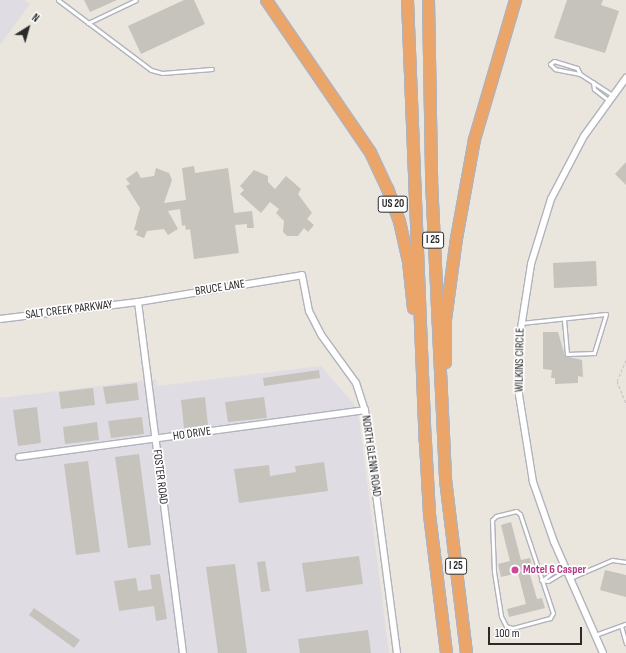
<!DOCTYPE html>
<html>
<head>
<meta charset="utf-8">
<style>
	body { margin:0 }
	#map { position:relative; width:626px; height:653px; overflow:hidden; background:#eae5dd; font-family:"Sofia Sans Condensed",sans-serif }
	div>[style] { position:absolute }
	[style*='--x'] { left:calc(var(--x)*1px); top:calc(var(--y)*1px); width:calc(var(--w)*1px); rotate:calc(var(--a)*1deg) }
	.industrial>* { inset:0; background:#dfdde3 }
	.building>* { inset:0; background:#c6c3bc }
	.path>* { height:1px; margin-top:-0.5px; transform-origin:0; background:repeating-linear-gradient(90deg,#c3c3c3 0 3px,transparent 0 5px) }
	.roads { filter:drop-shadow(1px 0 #b1b3bc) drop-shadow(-1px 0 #b1b3bc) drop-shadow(0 1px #b1b3bc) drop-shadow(0 -1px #b1b3bc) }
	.service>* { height:3px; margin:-1.5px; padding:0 1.5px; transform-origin:1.5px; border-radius:1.5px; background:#fff }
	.minor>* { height:6px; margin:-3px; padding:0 3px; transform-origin:3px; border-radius:3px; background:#fff }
	.motorway>* { height:11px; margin:-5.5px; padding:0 5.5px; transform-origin:5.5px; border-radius:5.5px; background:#eba568 }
	.dots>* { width:11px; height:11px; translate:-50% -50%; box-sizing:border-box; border:2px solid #fff; border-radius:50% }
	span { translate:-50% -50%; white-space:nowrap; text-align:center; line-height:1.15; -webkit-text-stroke:3.5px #fff; paint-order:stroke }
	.shield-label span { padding:1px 3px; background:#fff; border:1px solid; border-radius:3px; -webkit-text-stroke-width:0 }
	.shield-label { font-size:11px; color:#2a2a2a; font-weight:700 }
	.street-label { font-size:12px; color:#2a2a2a }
	.hotel-label { font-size:12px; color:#b23c85; font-weight:700 }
	.left { translate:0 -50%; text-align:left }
	.north { position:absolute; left:8px; top:8px; width:40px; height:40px; -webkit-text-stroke:3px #fff; paint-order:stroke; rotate:37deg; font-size:11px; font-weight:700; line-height:16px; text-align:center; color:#2a2a2a }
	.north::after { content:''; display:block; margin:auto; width:14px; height:18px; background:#2a2a2a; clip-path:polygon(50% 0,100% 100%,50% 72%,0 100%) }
	.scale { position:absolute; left:488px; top:627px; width:94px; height:18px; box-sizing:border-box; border:2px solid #2a2a2a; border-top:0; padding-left:5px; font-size:12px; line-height:14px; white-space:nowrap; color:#2a2a2a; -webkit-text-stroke:3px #fff; paint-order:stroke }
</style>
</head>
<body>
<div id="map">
	<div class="industrial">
		<div style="clip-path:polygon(0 0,24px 0,30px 4px,0 45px)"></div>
		<div style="clip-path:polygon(321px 366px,355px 405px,359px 419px,389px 653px,0 653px,0 398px,156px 379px,157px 386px)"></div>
	</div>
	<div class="building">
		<div style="clip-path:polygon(84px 0,117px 0,90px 12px)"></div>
		<div style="clip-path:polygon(184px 0,194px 0,205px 24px,141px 54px,128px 26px)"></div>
		<div style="clip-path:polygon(567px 0,603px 0,601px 5px,619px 11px,605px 53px,554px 38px)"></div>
		<div style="clip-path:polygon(626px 162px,626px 185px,615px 174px)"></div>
		<div style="clip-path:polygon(194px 166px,195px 173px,228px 168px,234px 213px,252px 211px,254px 228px,247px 228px,247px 224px,235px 225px,239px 253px,194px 259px,190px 229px,186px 230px,185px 225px,182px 226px,180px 209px,168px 211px,178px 229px,168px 235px,164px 229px,147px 231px,144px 238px,136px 235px,138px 231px,134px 230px,140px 208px,126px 186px,130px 184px,126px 179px,137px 171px,141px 178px,154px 176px,156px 168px,169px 173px,172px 180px,164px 203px,186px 200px,182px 168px)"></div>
		<div style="clip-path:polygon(254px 170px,268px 176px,268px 182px,275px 189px,286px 176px,301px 189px,298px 194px,312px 213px,307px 219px,314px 225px,308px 232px,304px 228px,298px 236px,287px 236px,283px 232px,284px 221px,276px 213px,279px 209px,270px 202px,261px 213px,240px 194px,244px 190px,240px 186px)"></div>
		<div style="clip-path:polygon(596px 261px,597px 286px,554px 288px,553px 263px)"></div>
		<div style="clip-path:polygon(543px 332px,558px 332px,565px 356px,582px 360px,583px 377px,578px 376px,578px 383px,555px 384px,555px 378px,551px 378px,552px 370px,543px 369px)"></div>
		<div style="clip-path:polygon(319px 370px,320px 378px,264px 386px,263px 378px)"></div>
		<div style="clip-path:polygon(137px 383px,139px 400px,106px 404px,103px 387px)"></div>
		<div style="clip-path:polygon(93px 388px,95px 405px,61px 409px,59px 392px)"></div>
		<div style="clip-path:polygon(205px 397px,208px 425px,184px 428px,181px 400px)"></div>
		<div style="clip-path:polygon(264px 397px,267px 418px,228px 422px,225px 402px)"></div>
		<div style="clip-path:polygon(37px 407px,41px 443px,18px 446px,13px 410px)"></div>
		<div style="clip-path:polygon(142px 417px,144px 434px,111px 438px,108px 421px)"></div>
		<div style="clip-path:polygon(97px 422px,99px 440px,65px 444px,63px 427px)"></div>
		<div style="clip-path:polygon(139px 454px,151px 545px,128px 548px,115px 457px)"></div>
		<div style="clip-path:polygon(88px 461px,100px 552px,76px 555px,64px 464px)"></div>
		<div style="clip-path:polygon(324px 462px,328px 491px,239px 503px,234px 469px,269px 465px,270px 476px,296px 472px,295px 466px)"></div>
		<div style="clip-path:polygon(511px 522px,521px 560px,530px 558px,533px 569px,529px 571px,537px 599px,542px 598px,545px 608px,509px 617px,507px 609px,526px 604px,518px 573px,501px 577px,498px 564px,510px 561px,501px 525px)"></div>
		<div style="clip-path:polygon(359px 556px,363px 584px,306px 592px,302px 563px)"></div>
		<div style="clip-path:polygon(265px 561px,270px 591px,261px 592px,257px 562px)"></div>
		<div style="clip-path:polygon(235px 564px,247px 653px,218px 653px,206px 567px)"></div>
		<div style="clip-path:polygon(605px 570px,626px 575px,626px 597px,600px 590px)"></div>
		<div style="clip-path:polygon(160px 574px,167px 619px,156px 621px,154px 606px,119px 611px,114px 581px,136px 578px,138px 591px,152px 589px,150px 575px)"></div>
		<div style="clip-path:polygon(34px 608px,80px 640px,74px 648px,29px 615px)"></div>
		<div style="clip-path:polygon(368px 630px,371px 653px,300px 653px,298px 639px)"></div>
	</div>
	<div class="path">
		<div style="--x:626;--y:360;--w:23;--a:113"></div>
		<div style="--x:617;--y:381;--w:24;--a:68"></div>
	</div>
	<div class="roads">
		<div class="service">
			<div style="--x:58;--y:0;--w:116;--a:37"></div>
			<div style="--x:151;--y:70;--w:11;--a:15"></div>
			<div style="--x:162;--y:73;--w:50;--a:-4.6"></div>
			<div style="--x:88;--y:23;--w:53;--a:-25.6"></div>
			<div style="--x:580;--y:74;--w:25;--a:-169"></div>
			<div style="--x:555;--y:69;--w:7;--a:-135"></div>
			<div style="--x:550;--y:64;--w:5;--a:-37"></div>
			<div style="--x:554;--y:61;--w:24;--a:17"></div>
			<div style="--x:577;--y:68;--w:7;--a:63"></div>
			<div style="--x:580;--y:74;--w:38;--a:33"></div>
			<div style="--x:593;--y:82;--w:7;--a:82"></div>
			<div style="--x:594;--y:89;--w:18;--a:38"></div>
			<div style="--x:521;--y:323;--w:85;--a:-6"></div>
			<div style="--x:606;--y:314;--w:41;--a:107.1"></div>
			<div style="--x:594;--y:353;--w:27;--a:178"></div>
			<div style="--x:567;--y:354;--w:36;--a:-95"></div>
			<div style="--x:516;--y:511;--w:5;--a:37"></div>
			<div style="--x:520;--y:514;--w:104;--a:71.6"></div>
			<div style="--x:553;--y:613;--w:6;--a:121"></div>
			<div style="--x:550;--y:618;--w:39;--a:165"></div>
			<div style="--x:512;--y:628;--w:6;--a:-162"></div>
			<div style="--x:506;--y:626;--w:11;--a:-117"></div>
			<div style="--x:501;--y:616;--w:45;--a:-99"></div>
			<div style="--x:494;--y:572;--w:52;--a:-92.2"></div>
			<div style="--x:492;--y:520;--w:6;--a:-45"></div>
			<div style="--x:496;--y:516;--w:21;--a:-14"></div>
			<div style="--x:570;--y:578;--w:46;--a:-23.2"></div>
			<div style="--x:612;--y:560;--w:14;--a:8"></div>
			<div style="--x:544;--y:579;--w:13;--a:-39"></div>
			<div style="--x:554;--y:571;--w:5;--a:22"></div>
			<div style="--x:541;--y:580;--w:7;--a:8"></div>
			<div style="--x:548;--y:581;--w:21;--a:-31"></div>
			<div style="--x:621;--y:626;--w:18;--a:74"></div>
			<div style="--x:595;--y:635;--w:33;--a:-20"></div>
		</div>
		<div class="minor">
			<div style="--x:138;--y:302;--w:354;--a:82.7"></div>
			<div style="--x:0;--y:319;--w:139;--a:-7"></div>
			<div style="--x:138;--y:302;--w:166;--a:-9.3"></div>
			<div style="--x:302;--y:275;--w:37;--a:79"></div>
			<div style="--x:309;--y:311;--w:28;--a:63"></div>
			<div style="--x:322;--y:336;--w:58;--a:54.1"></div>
			<div style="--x:356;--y:383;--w:28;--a:72"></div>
			<div style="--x:365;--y:410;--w:245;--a:82.5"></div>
			<div style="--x:19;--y:457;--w:349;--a:-7.7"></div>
			<div style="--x:603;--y:653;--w:121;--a:-113.8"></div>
			<div style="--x:554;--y:542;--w:64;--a:-109.3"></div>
			<div style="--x:533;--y:482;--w:88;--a:-99.1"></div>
			<div style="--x:519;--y:395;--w:54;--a:-90"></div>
			<div style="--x:519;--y:341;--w:78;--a:-81.1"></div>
			<div style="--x:531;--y:264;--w:68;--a:-72.9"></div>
			<div style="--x:551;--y:199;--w:71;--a:-62.4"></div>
			<div style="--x:584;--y:136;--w:72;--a:-54.1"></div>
		</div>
		<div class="motorway">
			<div style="--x:266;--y:0;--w:184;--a:55.6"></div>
			<div style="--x:370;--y:152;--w:40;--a:65"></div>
			<div style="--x:387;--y:188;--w:35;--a:70"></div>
			<div style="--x:399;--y:221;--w:41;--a:77.3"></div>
			<div style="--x:408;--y:261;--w:47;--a:83.9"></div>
			<div style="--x:407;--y:0;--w:442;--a:87.7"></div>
			<div style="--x:425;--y:442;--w:72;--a:86.8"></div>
			<div style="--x:429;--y:514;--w:140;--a:83"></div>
			<div style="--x:428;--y:0;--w:180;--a:89"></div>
			<div style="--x:431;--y:180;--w:299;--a:87.3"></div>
			<div style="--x:445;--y:479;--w:175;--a:83.1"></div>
			<div style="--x:445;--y:362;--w:43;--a:-90"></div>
			<div style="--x:445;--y:319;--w:82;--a:-82.3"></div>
			<div style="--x:456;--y:238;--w:101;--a:-79.7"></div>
			<div style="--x:474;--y:139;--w:145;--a:-73.6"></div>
		</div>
	</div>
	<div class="dots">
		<div style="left:515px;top:570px;background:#d1479c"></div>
	</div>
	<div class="shield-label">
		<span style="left:393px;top:204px">US 20</span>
		<span style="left:433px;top:240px">I 25</span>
		<span style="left:456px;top:566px">I 25</span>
	</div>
	<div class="street-label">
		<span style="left:220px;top:288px;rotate:-9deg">BRUCE LANE</span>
		<span style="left:69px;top:310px;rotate:-7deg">SALT CREEK PARKWAY</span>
		<span style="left:520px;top:360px;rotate:-89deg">WILKINS CIRCLE</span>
		<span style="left:192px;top:434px;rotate:-8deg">HO DRIVE</span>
		<span style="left:371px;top:456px;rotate:82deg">NORTH GLENN ROAD</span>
		<span style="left:160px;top:477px;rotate:83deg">FOSTER ROAD</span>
	</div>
	<div class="hotel-label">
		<span class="left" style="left:523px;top:570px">Motel 6 Casper</span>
	</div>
	<div class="north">N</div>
	<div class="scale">100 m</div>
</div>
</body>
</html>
